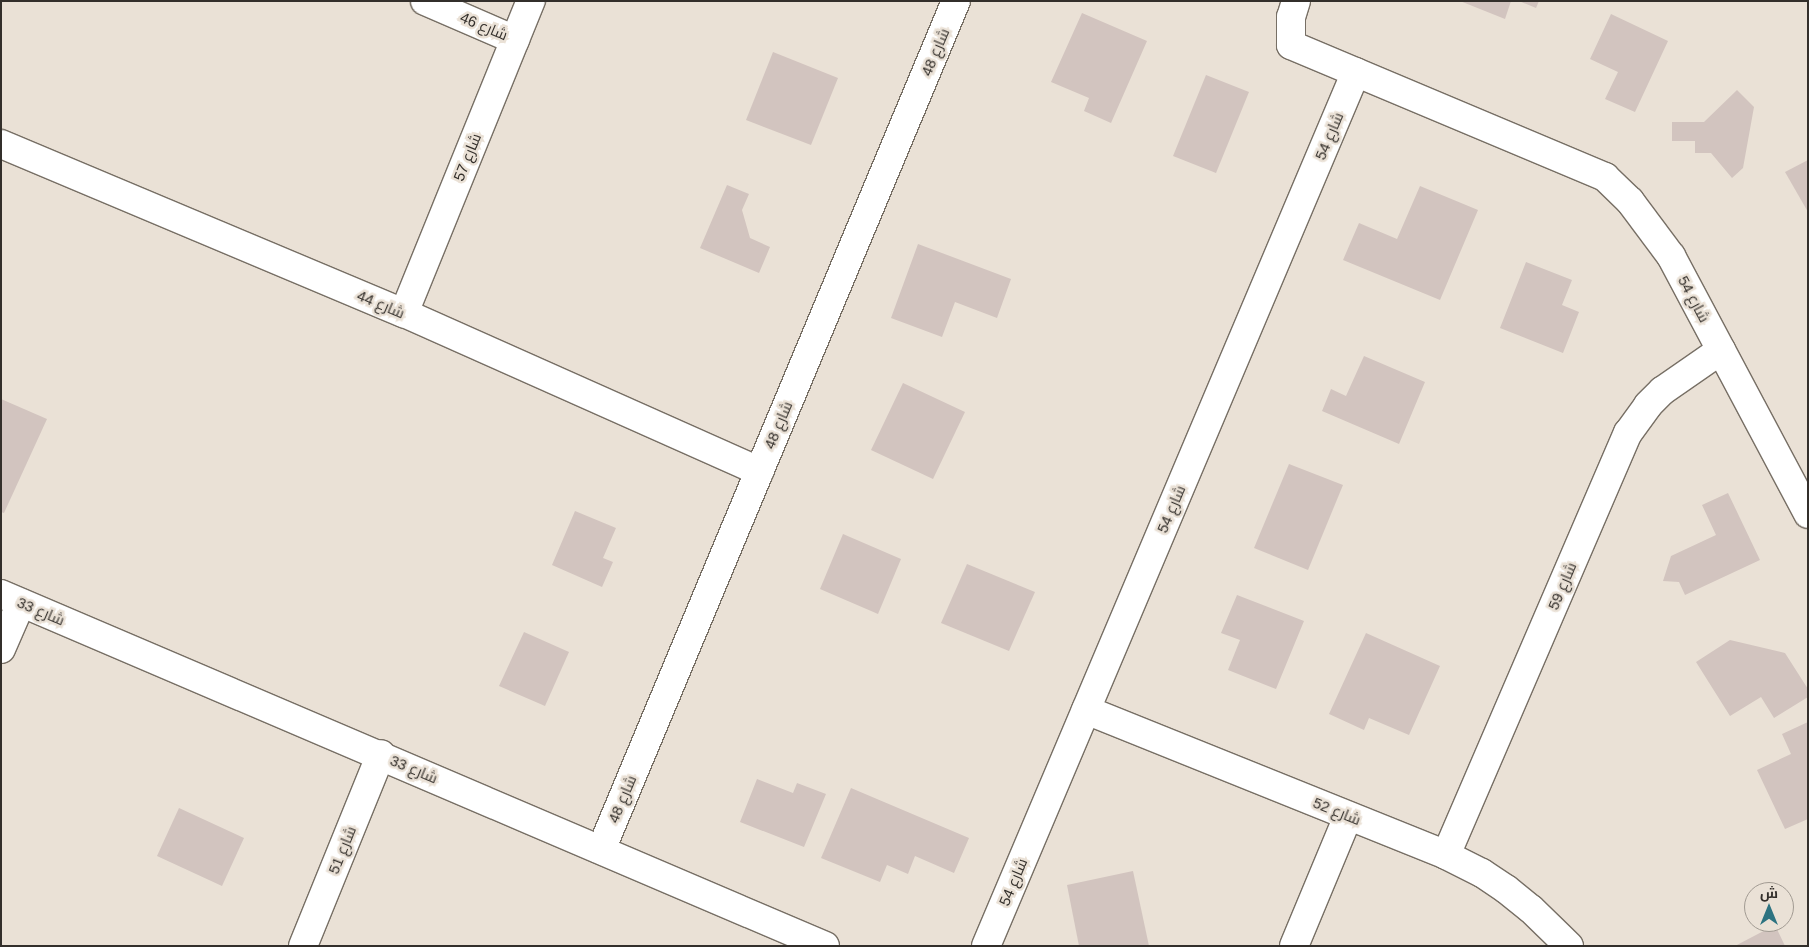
<!DOCTYPE html>
<html>
<head>
<meta charset="utf-8">
<style>
	body { margin:0 }
	#map { position:relative; width:1809px; height:947px; overflow:hidden; background:#eae1d6; font-family:Helvetica,Cairo,sans-serif }
	div>[style] { position:absolute }
	[style*='--x'] { left:calc(var(--x)*1px); top:calc(var(--y)*1px); width:calc(var(--w)*1px); rotate:calc(var(--a)*1deg) }
	.building>* { inset:0; background:#d2c4bf }
	.roads { filter:drop-shadow(1px 0 #776f65) drop-shadow(-1px 0 #776f65) drop-shadow(0 1px #776f65) drop-shadow(0 -1px #776f65) }
	.minor>* { height:28px; margin:-14px; padding:0 14px; transform-origin:14px; border-radius:14px; background:#fff }
	span { translate:-50% -50%; white-space:nowrap; text-align:center; line-height:1.15; -webkit-text-stroke:5px #eae1d6; paint-order:stroke }
	.street-label { font-size:15px; color:#332f2b }
	.frame { position:absolute; inset:0; border:2px solid #332f2b; pointer-events:none }
	.north { position:absolute; left:1744px; top:882px; width:50px; height:50px; box-sizing:border-box; background:#eae1d6; border:1px solid #a19a92; border-radius:50%; rotate:0deg; font-size:14px; font-weight:700; line-height:20px; text-align:center; color:#332f2b }
	.north::after { content:''; display:block; margin:auto; width:18px; height:22px; background:#2d7381; clip-path:polygon(50% 0,100% 100%,50% 72%,0 100%) }
</style>
</head>
<body>
<div id="map">
	<div class="building">
		<div style="clip-path:polygon(1460px 1px,1511px 1px,1505px 19px)"></div>
		<div style="clip-path:polygon(1519px 1px,1539px 1px,1536px 8px)"></div>
		<div style="clip-path:polygon(1082px 13px,1147px 41px,1111px 123px,1084px 111px,1089px 98px,1051px 82px)"></div>
		<div style="clip-path:polygon(1611px 14px,1668px 41px,1635px 112px,1605px 99px,1618px 72px,1590px 59px)"></div>
		<div style="clip-path:polygon(773px 52px,838px 78px,811px 145px,746px 120px)"></div>
		<div style="clip-path:polygon(1206px 75px,1249px 92px,1216px 173px,1173px 156px)"></div>
		<div style="clip-path:polygon(1737px 90px,1754px 107px,1743px 168px,1732px 178px,1711px 153px,1695px 153px,1695px 141px,1672px 141px,1672px 122px,1704px 122px)"></div>
		<div style="clip-path:polygon(1808px 160px,1808px 212px,1785px 172px)"></div>
		<div style="clip-path:polygon(727px 185px,749px 194px,742px 210px,750px 238px,770px 247px,759px 273px,700px 248px)"></div>
		<div style="clip-path:polygon(1420px 186px,1478px 210px,1440px 300px,1343px 260px,1359px 223px,1397px 239px)"></div>
		<div style="clip-path:polygon(918px 244px,1011px 279px,997px 318px,955px 302px,942px 337px,891px 318px)"></div>
		<div style="clip-path:polygon(1526px 262px,1572px 280px,1562px 305px,1579px 312px,1563px 353px,1500px 328px)"></div>
		<div style="clip-path:polygon(1364px 356px,1425px 382px,1399px 444px,1322px 411px,1331px 389px,1346px 396px)"></div>
		<div style="clip-path:polygon(903px 383px,965px 412px,933px 479px,871px 450px)"></div>
		<div style="clip-path:polygon(1px 399px,47px 419px,4px 513px,1px 512px)"></div>
		<div style="clip-path:polygon(1289px 464px,1343px 485px,1308px 570px,1254px 548px)"></div>
		<div style="clip-path:polygon(1728px 493px,1760px 560px,1685px 595px,1679px 582px,1663px 581px,1671px 556px,1716px 535px,1702px 505px)"></div>
		<div style="clip-path:polygon(575px 511px,616px 528px,603px 558px,613px 562px,602px 587px,552px 565px)"></div>
		<div style="clip-path:polygon(843px 534px,901px 559px,878px 614px,820px 589px)"></div>
		<div style="clip-path:polygon(967px 564px,1035px 592px,1009px 651px,941px 623px)"></div>
		<div style="clip-path:polygon(1237px 595px,1304px 621px,1276px 689px,1228px 670px,1240px 640px,1221px 633px)"></div>
		<div style="clip-path:polygon(524px 632px,569px 652px,545px 706px,499px 686px)"></div>
		<div style="clip-path:polygon(1366px 633px,1440px 666px,1409px 735px,1369px 718px,1364px 730px,1329px 714px)"></div>
		<div style="clip-path:polygon(1730px 640px,1785px 653px,1808px 689px,1808px 697px,1774px 718px,1761px 697px,1730px 716px,1696px 662px)"></div>
		<div style="clip-path:polygon(1808px 722px,1808px 819px,1785px 829px,1757px 770px,1791px 754px,1782px 734px)"></div>
		<div style="clip-path:polygon(757px 779px,793px 793px,797px 783px,826px 794px,804px 847px,740px 822px)"></div>
		<div style="clip-path:polygon(851px 788px,969px 838px,954px 873px,915px 856px,908px 874px,887px 865px,880px 882px,821px 858px)"></div>
		<div style="clip-path:polygon(179px 808px,244px 838px,222px 886px,157px 856px)"></div>
		<div style="clip-path:polygon(1133px 871px,1149px 946px,1079px 946px,1067px 885px)"></div>
		<div style="clip-path:polygon(1775px 925px,1785px 946px,1735px 946px)"></div>
	</div>
	<div class="roads">
		<div class="minor">
			<div style="--x:425;--y:1;--w:98;--a:23.4"></div>
			<div style="--x:1296;--y:1;--w:17;--a:107"></div>
			<div style="--x:1291;--y:17;--w:28;--a:90"></div>
			<div style="--x:1291;--y:45;--w:341;--a:22.8"></div>
			<div style="--x:1605;--y:177;--w:35;--a:44"></div>
			<div style="--x:1630;--y:201;--w:69;--a:53.3"></div>
			<div style="--x:1671;--y:256;--w:292;--a:62"></div>
			<div style="--x:1;--y:144;--w:437;--a:22.8"></div>
			<div style="--x:404;--y:313;--w:389;--a:24"></div>
			<div style="--x:404;--y:313;--w:337;--a:-67.9"></div>
			<div style="--x:1;--y:594;--w:896;--a:23.13"></div>
			<div style="--x:1;--y:649;--w:50;--a:-66.5"></div>
			<div style="--x:1086;--y:710;--w:388;--a:21.9"></div>
			<div style="--x:1446;--y:855;--w:40;--a:26.6"></div>
			<div style="--x:1482;--y:873;--w:29;--a:34"></div>
			<div style="--x:1506;--y:889;--w:32;--a:39"></div>
			<div style="--x:1531;--y:909;--w:53;--a:44.2"></div>
			<div style="--x:601;--y:850;--w:920;--a:-67.31"></div>
			<div style="--x:1446;--y:855;--w:460;--a:-66.7"></div>
			<div style="--x:1628;--y:433;--w:34;--a:-54"></div>
			<div style="--x:1648;--y:405;--w:20;--a:-45"></div>
			<div style="--x:1662;--y:391;--w:72;--a:-34.8"></div>
			<div style="--x:303;--y:946;--w:207;--a:-67.9"></div>
			<div style="--x:986;--y:946;--w:949;--a:-67.06"></div>
			<div style="--x:1294;--y:946;--w:141;--a:-67.4"></div>
		</div>
	</div>
	<div class="street-label">
		<span style="left:484px;top:26px;rotate:23deg">شارع 46</span>
		<span style="left:935px;top:52px;rotate:-67deg">شارع 48</span>
		<span style="left:1329px;top:136px;rotate:-67deg">شارع 54</span>
		<span style="left:467px;top:157px;rotate:-68deg">شارع 57</span>
		<span style="left:1694px;top:299px;rotate:62deg">شارع 54</span>
		<span style="left:381px;top:304px;rotate:23deg">شارع 44</span>
		<span style="left:778px;top:425px;rotate:-67deg">شارع 48</span>
		<span style="left:1171px;top:509px;rotate:-67deg">شارع 54</span>
		<span style="left:1562px;top:586px;rotate:-67deg">شارع 59</span>
		<span style="left:41px;top:611px;rotate:23deg">شارع 33</span>
		<span style="left:414px;top:769px;rotate:23deg">شارع 33</span>
		<span style="left:622px;top:799px;rotate:-67deg">شارع 48</span>
		<span style="left:1337px;top:811px;rotate:22deg">شارع 52</span>
		<span style="left:342px;top:850px;rotate:-68deg">شارع 51</span>
		<span style="left:1013px;top:882px;rotate:-67deg">شارع 54</span>
	</div>
	<div class="frame"></div>
	<div class="north">ش</div>
</div>
</body>
</html>
